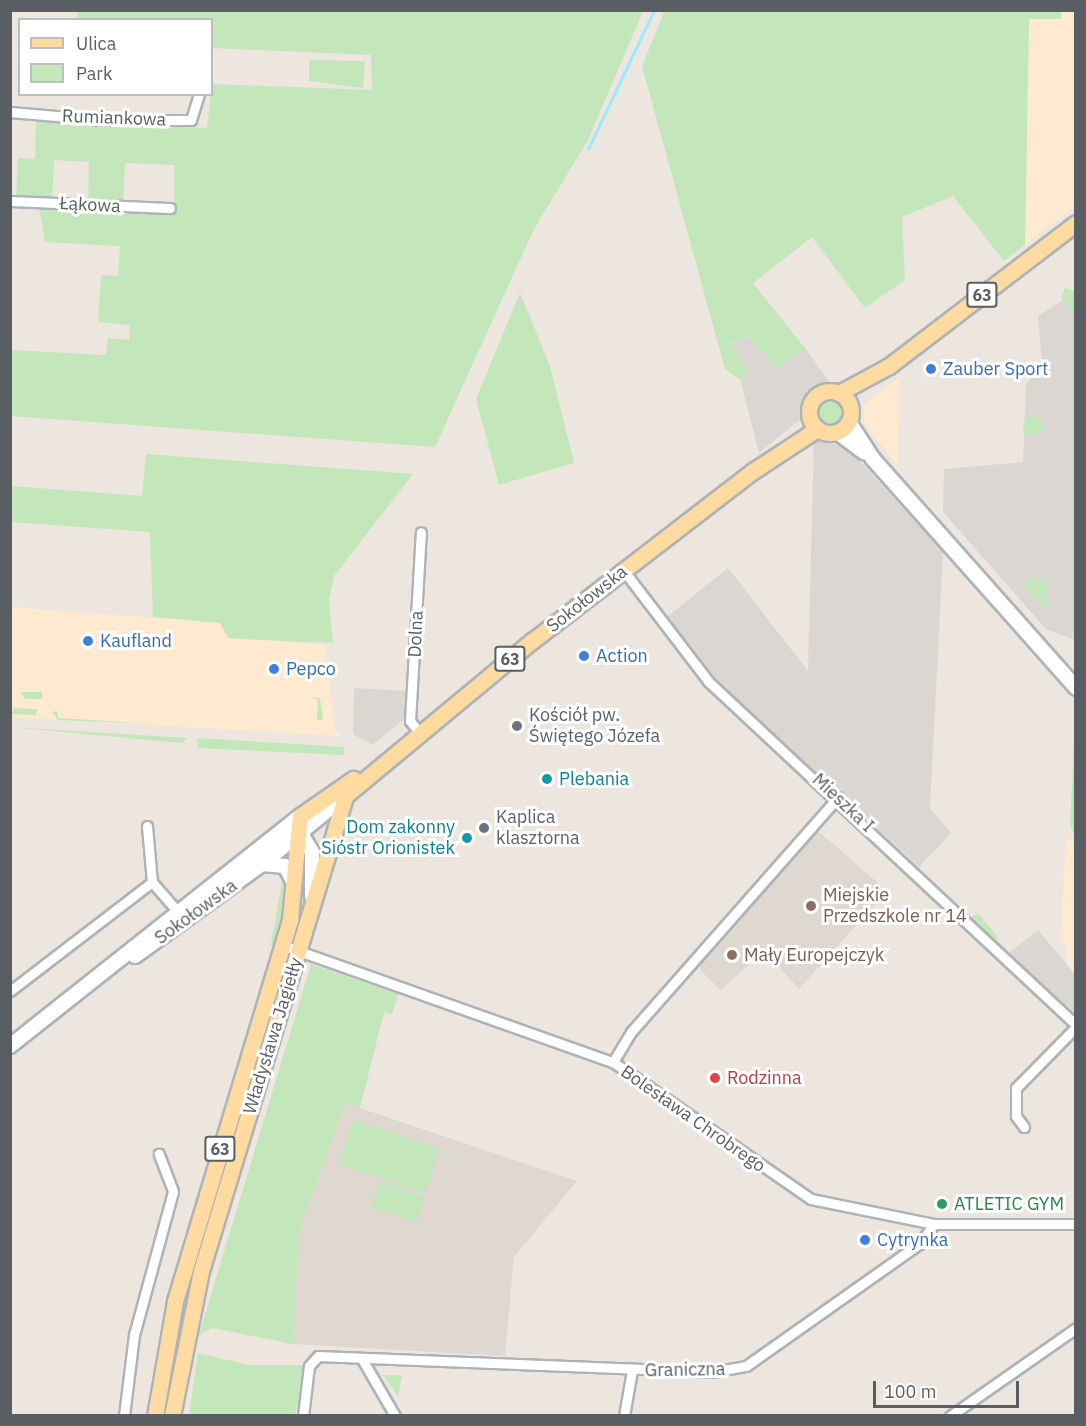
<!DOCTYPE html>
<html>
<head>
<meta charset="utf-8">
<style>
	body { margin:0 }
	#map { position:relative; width:1086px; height:1426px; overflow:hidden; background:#ece6df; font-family:"IBM Plex Sans",sans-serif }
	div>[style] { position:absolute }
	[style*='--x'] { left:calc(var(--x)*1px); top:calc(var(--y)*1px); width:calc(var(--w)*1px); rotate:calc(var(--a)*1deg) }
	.commercial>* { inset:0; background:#ffead1 }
	.industrial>* { inset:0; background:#dad6d2 }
	.education>* { inset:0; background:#ded8d0 }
	.green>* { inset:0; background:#c3e6ba }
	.round { border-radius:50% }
	.stream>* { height:3px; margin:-1.5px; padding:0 1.5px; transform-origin:1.5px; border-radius:1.5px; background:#9ceaff }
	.roads { filter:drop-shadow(2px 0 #adb3b6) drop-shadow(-2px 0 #adb3b6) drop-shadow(0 2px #adb3b6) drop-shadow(0 -2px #adb3b6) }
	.street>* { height:9px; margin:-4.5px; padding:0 4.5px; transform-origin:4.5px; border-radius:4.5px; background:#fff }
	.secondary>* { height:14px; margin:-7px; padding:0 7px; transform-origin:7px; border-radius:7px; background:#fff }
	.primary>* { height:15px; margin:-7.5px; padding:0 7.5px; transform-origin:7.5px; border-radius:7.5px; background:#ffdba1 }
	.primary>.ring { margin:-7.5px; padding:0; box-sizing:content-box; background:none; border:15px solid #ffdba1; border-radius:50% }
	.dots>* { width:16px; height:16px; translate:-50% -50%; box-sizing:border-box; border:3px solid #fff; border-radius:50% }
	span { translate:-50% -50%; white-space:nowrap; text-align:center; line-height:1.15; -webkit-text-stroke:6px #fff; paint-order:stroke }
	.shield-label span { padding:2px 4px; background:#fff; border:2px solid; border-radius:4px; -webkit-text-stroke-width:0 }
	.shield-label { font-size:16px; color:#585e61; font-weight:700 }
	.street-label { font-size:18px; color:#585e61 }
	.shop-label { font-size:18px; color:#366cbe }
	.left { translate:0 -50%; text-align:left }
	.worship-label { font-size:18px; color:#5b616d }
	.culture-label { font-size:18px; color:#0d838f }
	.right { translate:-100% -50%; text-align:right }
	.education-label { font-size:18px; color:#785e54 }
	.health-label { font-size:18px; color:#be3a42 }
	.leisure-label { font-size:18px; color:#27864d }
	.frame { position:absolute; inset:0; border:12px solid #585e61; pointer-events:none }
	.legend { position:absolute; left:18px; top:18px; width:195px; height:78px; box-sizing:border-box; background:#fff; border:2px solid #bcbfc0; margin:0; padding:8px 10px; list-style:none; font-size:18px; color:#585e61 }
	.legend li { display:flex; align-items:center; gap:12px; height:30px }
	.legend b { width:30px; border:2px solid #bcbfc0 }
	.scale { position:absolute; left:873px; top:1381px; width:146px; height:27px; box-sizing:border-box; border:3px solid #585e61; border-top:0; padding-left:8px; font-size:18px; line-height:21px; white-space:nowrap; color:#585e61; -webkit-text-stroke:4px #fff; paint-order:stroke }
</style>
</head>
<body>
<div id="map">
	<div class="commercial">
		<div style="clip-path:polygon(1061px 11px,1075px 11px,1075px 206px,1025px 245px,1029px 19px,1061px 19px)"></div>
		<div style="clip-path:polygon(899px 378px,899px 422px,897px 464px,864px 424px,864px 404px)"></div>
		<div style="clip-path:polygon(10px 607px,220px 623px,228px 638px,326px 645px,334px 728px,341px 736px,11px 717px)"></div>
		<div style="clip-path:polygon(1066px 840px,1075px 840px,1075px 974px,1067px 965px,1067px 944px,1060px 943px)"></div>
	</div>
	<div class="industrial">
		<div style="clip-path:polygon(1073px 294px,1076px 297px,1075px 640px,1046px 629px,943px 512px,944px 469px,1023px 462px,1026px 385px,1042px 364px,1038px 316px)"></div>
		<div style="clip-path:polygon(749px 337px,776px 368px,805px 348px,831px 384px,810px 392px,801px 419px,759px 453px,740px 379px,749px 372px,730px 345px)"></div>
		<div style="clip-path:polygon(814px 438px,848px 448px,943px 552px,930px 808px,951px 833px,919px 867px,719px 683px,667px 617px,728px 568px,808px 671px)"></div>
		<div style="clip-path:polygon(354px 688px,409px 691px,407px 717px,372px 745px,353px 734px)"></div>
		<div style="clip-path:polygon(1038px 930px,1075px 974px,1075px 1017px,1009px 953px)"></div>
	</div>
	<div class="education">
		<div style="clip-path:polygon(817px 830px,887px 891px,799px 989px,764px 951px,721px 990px,701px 971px,699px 960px)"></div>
		<div style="clip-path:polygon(345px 1103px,577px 1181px,514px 1257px,505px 1356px,293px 1344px,299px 1231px)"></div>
	</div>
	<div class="green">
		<div style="clip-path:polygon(665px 10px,1061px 11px,1061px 19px,1029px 19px,1025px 245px,1004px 261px,953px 196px,902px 217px,905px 280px,865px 308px,812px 237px,753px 283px,805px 348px,776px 368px,749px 337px,730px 344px,749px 372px,740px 379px,725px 369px,642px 66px)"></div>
		<div style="clip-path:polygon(78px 11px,643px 11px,588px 140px,534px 229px,435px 447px,11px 416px,10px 350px,106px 355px,108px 338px,129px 340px,130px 325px,98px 322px,101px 275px,118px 276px,120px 246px,45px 242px,39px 207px,174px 212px,174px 165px,125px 163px,123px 203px,88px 202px,89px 162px,54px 160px,52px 200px,16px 198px,18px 158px,35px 159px,36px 120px,207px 128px,212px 84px,372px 90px,371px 55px,212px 48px,212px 20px,77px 19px)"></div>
		<div style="clip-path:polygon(309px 60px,365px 61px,363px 88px,309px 81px)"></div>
		<div style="clip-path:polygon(1065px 288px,1075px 291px,1075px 314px,1061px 298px)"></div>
		<div style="clip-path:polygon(520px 293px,550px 366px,574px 463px,499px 485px,476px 399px)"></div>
		<div class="round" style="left:817px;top:397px;width:28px;height:28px"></div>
		<div class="round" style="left:1023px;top:416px;width:20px;height:20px"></div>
		<div style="clip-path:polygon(146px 454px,413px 474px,334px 576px,329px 600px,333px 643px,240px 639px,228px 638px,220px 623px,153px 617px,150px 532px,11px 522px,11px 486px,142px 496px)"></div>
		<div style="clip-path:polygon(907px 485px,1040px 633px,1031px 628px)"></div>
		<div style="clip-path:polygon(1029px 578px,1048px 579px,1047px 610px,1025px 587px)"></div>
		<div style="clip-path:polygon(21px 692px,42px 692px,42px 699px,25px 699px)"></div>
		<div style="clip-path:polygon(311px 697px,320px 698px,323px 720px,317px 720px,318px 700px)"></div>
		<div style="clip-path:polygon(37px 709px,36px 715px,11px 714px,14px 708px)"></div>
		<div style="clip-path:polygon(57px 711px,58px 718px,156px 724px,58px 720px,52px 712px)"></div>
		<div style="clip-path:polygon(1075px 719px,1075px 835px,1070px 826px)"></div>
		<div style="clip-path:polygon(10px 727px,11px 727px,187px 738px,182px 743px)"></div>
		<div style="clip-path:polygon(197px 738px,344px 747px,344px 755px,198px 748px)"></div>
		<div style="clip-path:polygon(342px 830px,345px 834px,311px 945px,310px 939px)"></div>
		<div style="clip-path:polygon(306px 851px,307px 890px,295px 941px,300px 855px)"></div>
		<div style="clip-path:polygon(284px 871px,289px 894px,276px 945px,271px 945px)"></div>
		<div style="clip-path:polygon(978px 913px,998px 937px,995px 940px,972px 918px)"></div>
		<div style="clip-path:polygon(311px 964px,398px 994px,392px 1014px,384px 1012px,360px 1108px,345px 1103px,299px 1231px,293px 1344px,212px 1328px,199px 1335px)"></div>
		<div style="clip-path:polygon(279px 976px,285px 977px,179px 1339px,172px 1338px)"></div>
		<div style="clip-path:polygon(354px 1120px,440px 1149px,425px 1193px,339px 1164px)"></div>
		<div style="clip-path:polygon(380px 1181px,424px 1196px,416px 1222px,371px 1207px)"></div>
		<div style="clip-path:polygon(171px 1345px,177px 1346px,167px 1415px,161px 1416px)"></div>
		<div style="clip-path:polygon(198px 1353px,249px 1365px,306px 1365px,295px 1415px,189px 1416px)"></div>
		<div style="clip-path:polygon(383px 1375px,402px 1375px,398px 1396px)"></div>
	</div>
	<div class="stream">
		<div style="--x:588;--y:149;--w:154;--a:-64.6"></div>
	</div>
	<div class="roads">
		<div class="street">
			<div style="--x:10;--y:112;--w:93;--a:4.9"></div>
			<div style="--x:103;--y:120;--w:88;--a:0"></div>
			<div style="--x:191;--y:120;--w:27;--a:-73"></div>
			<div style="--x:10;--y:201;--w:160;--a:2.5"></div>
			<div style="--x:624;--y:571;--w:140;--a:52.6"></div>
			<div style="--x:709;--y:682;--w:502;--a:43.06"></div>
			<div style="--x:419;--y:732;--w:14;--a:-129"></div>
			<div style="--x:410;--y:721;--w:189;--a:-86.7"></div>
			<div style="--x:147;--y:826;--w:56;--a:84.9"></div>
			<div style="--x:282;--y:945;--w:351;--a:19.5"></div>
			<div style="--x:613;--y:1062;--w:241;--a:34.7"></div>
			<div style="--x:811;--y:1199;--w:126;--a:11.5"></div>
			<div style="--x:934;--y:1224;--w:142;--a:0"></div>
			<div style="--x:10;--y:991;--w:179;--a:-37.5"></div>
			<div style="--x:152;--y:882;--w:38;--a:49"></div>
			<div style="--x:613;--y:1062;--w:35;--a:-59"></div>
			<div style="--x:631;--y:1032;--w:313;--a:-48.6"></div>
			<div style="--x:1024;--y:1127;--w:14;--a:-126"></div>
			<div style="--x:1016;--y:1116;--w:28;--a:-90"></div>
			<div style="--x:1016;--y:1088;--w:86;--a:-45.5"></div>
			<div style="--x:362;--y:1359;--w:66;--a:59.9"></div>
			<div style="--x:124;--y:1416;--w:82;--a:-83"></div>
			<div style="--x:134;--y:1335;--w:149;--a:-74.8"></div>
			<div style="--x:173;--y:1191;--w:40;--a:-111"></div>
			<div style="--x:303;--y:1416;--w:50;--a:-83.2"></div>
			<div style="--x:309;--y:1366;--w:13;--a:-48"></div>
			<div style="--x:318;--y:1356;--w:394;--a:2.3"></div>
			<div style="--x:712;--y:1372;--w:35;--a:-10"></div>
			<div style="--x:746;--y:1366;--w:212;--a:-35.2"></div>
			<div style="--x:919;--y:1244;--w:25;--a:-53"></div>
			<div style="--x:624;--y:1416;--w:47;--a:-80.1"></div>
			<div style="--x:950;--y:1416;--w:154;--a:-34.9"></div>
		</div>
		<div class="secondary">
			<div style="--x:849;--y:422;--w:44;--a:57"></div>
			<div style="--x:873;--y:459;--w:306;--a:48.4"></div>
			<div style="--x:837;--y:432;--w:34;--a:37"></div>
			<div style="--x:289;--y:832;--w:15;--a:20"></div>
			<div style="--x:303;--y:837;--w:17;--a:59"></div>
			<div style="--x:312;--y:852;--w:44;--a:90"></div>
			<div style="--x:262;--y:864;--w:23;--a:5"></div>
			<div style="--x:285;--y:866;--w:19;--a:62"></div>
			<div style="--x:135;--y:956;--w:157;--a:-35.9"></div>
			<div style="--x:262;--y:864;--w:107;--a:-39.3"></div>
			<div style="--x:10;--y:1046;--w:370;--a:-38.4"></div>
		</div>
		<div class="primary">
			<div class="ring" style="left:809px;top:391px;width:27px;height:27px"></div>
			<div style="--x:839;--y:393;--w:57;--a:-28.4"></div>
			<div style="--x:889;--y:366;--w:235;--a:-37.4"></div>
			<div style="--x:155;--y:1416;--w:117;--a:-80.1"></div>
			<div style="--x:175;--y:1301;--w:399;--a:-73.2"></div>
			<div style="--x:290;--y:919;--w:103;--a:-84.5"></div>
			<div style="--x:300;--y:816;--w:65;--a:-34.9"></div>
			<div style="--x:172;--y:1416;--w:148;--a:-78.7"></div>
			<div style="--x:201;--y:1271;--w:496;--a:-73.1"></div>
			<div style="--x:345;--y:796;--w:243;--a:-39.7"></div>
			<div style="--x:532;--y:641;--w:279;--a:-37.6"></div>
			<div style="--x:753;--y:471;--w:77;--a:-33.3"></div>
		</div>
	</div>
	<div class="dots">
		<div style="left:931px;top:369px;background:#3f7fe0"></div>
		<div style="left:88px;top:641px;background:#3f7fe0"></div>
		<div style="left:584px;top:656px;background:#3f7fe0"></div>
		<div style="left:274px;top:669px;background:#3f7fe0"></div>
		<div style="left:517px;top:726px;background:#6b7280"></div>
		<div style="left:547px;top:779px;background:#0f9aa8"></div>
		<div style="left:484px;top:828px;background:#6b7280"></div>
		<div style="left:467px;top:838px;background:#0f9aa8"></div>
		<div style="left:811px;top:906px;background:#8d6e63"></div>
		<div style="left:732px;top:955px;background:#8d6e63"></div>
		<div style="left:715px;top:1078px;background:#e0444e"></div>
		<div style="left:942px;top:1204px;background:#2e9e5b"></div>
		<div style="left:865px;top:1240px;background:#3f7fe0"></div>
	</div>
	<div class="shield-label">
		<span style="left:982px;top:295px">63</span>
		<span style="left:510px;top:659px">63</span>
		<span style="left:220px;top:1149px">63</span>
	</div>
	<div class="street-label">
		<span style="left:114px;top:118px;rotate:2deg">Rumiankowa</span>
		<span style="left:90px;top:205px;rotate:3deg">Łąkowa</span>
		<span style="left:587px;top:599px;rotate:-38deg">Sokołowska</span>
		<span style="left:416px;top:634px;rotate:-87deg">Dolna</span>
		<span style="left:843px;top:803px;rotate:43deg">Mieszka I</span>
		<span style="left:196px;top:912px;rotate:-36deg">Sokołowska</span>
		<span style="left:273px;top:1036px;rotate:-73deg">Władysława Jagiełły</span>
		<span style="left:693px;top:1119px;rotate:35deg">Bolesława Chrobrego</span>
		<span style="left:685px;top:1370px;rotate:-1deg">Graniczna</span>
	</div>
	<div class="shop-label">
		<span class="left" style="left:943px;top:369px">Zauber Sport</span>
		<span class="left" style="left:100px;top:641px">Kaufland</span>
		<span class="left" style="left:596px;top:656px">Action</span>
		<span class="left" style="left:286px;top:669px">Pepco</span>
		<span class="left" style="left:877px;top:1240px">Cytrynka</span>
	</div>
	<div class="worship-label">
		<span class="left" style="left:529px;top:726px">Kościół pw.<br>Świętego Józefa</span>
		<span class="left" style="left:496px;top:828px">Kaplica<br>klasztorna</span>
	</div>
	<div class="culture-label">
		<span class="left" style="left:559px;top:779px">Plebania</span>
		<span class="right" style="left:455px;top:838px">Dom zakonny<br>Sióstr Orionistek</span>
	</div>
	<div class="education-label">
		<span class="left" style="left:823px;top:906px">Miejskie<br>Przedszkole nr 14</span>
		<span class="left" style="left:744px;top:955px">Mały Europejczyk</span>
	</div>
	<div class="health-label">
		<span class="left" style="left:727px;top:1078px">Rodzinna</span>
	</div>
	<div class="leisure-label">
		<span class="left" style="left:954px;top:1204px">ATLETIC GYM</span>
	</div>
	<div class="frame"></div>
	<ul class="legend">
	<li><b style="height:8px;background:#ffdba1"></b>Ulica</li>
	<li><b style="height:16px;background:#c3e6ba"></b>Park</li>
	</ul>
	<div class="scale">100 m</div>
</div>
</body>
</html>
